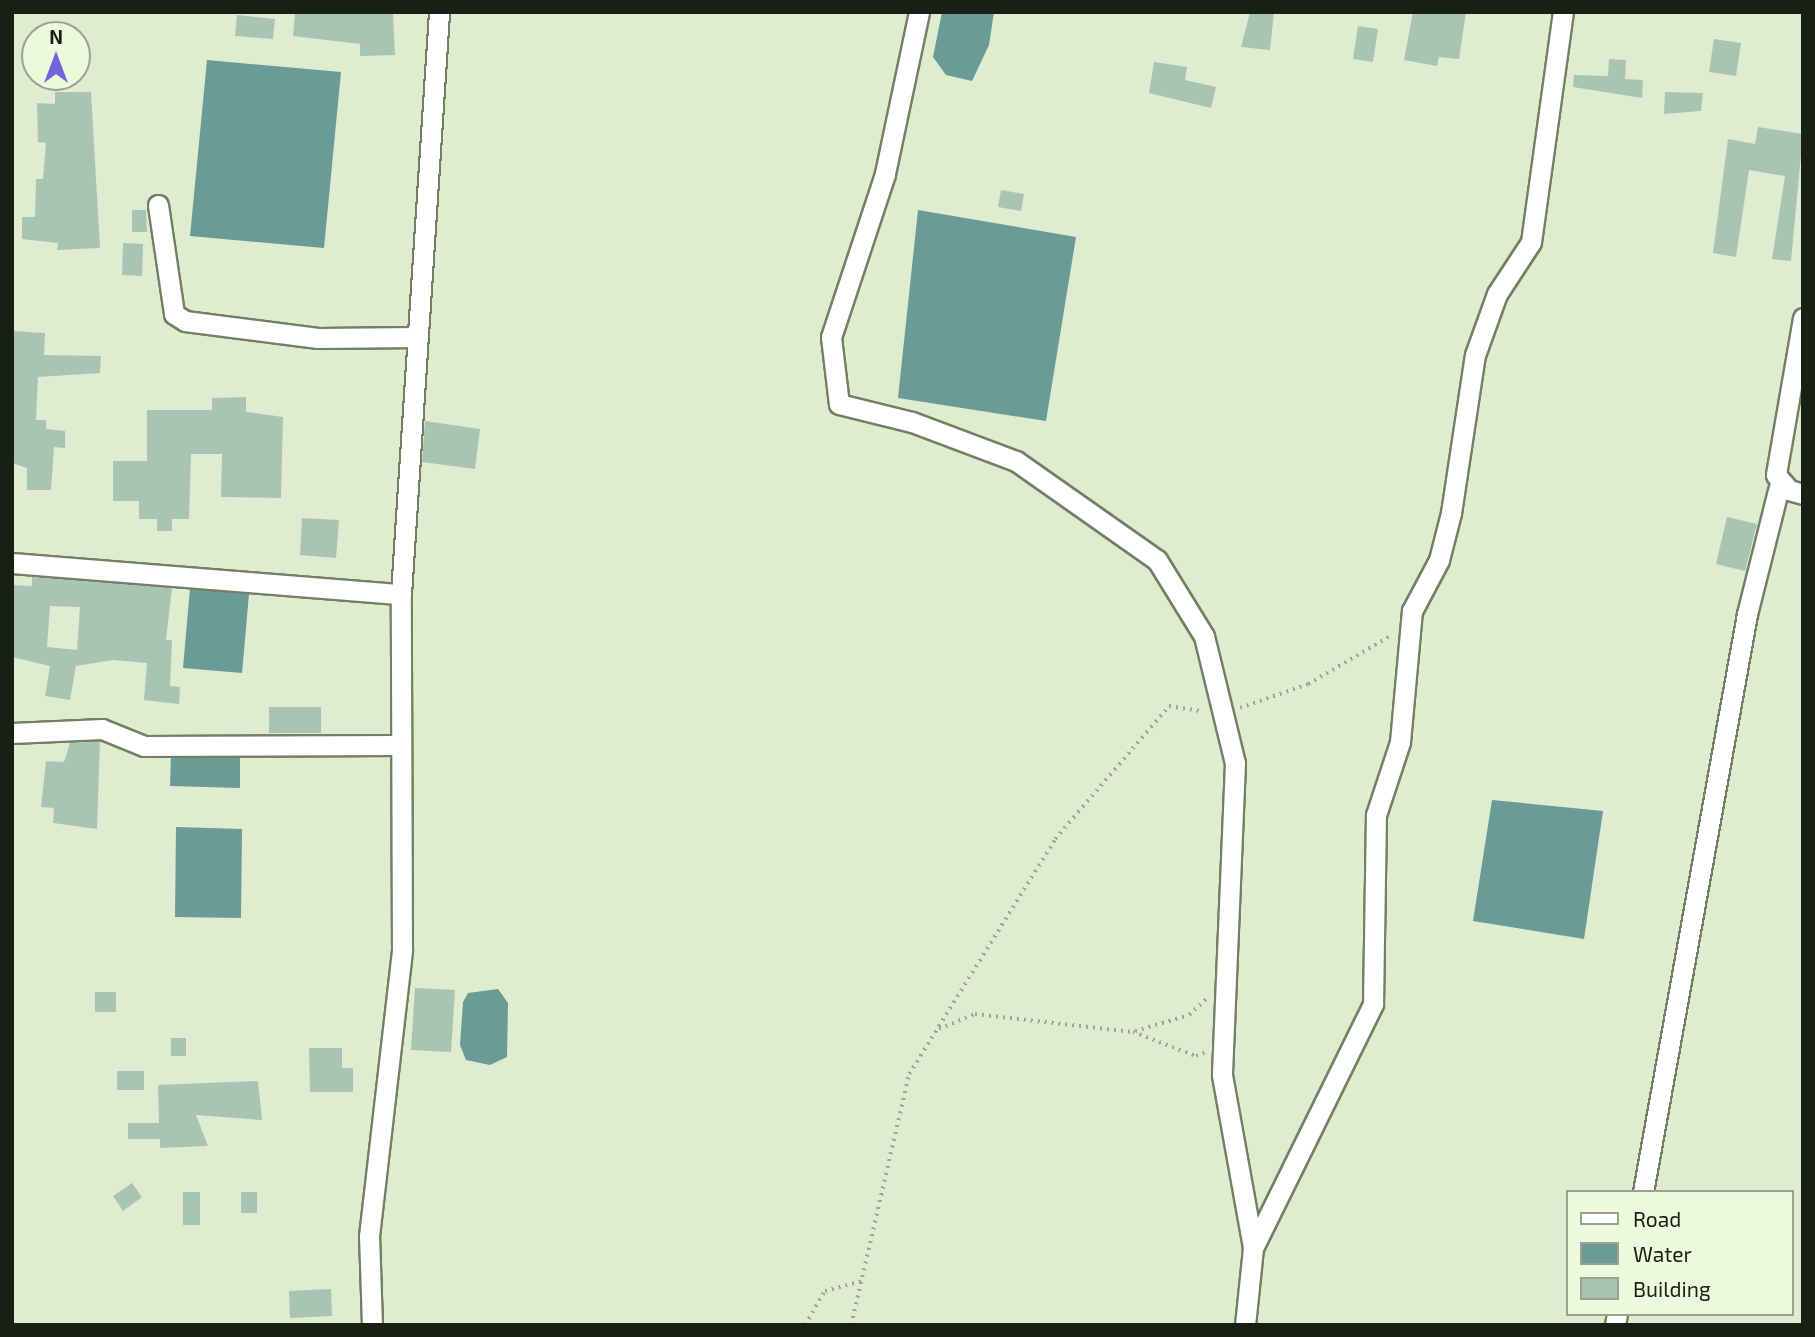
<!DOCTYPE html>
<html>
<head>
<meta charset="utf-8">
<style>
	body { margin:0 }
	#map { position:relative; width:1815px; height:1337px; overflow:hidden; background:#dfeccf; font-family:"Exo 2",sans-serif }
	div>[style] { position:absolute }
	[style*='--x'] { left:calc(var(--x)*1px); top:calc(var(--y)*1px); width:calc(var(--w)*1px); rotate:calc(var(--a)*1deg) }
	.water>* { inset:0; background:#6b9b97 }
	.building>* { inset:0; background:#a8c5b3 }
	.path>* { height:3.5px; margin-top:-1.75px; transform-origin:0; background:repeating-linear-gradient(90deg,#9ea891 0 2px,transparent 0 7px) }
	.roads { filter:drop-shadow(2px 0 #747f65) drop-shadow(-2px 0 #747f65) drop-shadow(0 2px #747f65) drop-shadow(0 -2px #747f65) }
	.street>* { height:19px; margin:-9.5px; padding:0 9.5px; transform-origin:9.5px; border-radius:9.5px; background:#fff }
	span { translate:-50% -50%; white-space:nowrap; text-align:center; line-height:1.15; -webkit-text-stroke:6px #ecf9dc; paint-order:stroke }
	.frame { position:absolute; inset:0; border:14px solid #1a1f14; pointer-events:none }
	.legend { position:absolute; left:1566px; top:1190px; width:228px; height:126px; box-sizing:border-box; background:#ecf9dc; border:2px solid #98a28c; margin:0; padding:9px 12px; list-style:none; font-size:21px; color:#1a1f14 }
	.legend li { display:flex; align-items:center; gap:14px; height:35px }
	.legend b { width:35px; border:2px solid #98a28c }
	.north { position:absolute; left:21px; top:21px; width:70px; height:70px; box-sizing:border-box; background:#ecf9dc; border:2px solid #98a28c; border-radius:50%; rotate:0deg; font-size:19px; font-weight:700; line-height:28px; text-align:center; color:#1a1f14 }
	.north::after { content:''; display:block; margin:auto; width:24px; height:32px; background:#7263de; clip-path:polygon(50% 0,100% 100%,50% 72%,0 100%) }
</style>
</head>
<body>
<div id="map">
	<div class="water">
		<div style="clip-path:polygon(942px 12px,994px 12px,989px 45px,972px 81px,946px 75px,933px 57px)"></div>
		<div style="clip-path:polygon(207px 60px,341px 72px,324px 248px,190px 236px)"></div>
		<div style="clip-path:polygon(918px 210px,1076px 237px,1046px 421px,898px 398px)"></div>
		<div style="clip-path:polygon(190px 588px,249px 594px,242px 673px,183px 668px)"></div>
		<div style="clip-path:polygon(171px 754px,240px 755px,240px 788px,170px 786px)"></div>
		<div style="clip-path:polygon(1492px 800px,1603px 811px,1584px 939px,1473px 921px)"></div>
		<div style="clip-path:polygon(176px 827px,242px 829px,241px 918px,175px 917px)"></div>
		<div style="clip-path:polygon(498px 989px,508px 1003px,507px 1057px,490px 1065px,466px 1060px,460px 1045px,463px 1002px,468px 993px)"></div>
	</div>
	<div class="building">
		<div style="clip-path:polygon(295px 12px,393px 12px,395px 55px,360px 56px,360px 44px,293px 36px)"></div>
		<div style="clip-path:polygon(1250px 12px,1274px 12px,1270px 50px,1241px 47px)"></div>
		<div style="clip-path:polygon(1413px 12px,1466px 12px,1459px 59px,1439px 57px,1437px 66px,1404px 60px)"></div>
		<div style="clip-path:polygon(237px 15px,275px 19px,273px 39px,235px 36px)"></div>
		<div style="clip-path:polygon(1358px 26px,1378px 29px,1373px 62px,1353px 59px)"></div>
		<div style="clip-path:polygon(1714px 39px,1741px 43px,1736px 76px,1709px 72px)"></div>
		<div style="clip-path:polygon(1609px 59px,1626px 60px,1625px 79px,1643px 80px,1642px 98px,1573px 87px,1574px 75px,1608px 76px)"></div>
		<div style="clip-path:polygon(1154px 62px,1187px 67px,1185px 80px,1216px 87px,1211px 108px,1149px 93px)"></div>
		<div style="clip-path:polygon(55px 92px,91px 92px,100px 248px,57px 250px,58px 243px,22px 239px,22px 217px,35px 217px,36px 179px,43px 179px,46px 143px,38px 142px,37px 103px,55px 104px)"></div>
		<div style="clip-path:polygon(1665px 92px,1703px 93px,1701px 111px,1664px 114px)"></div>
		<div style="clip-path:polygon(1758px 127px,1803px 134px,1791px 261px,1772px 259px,1785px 176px,1749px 170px,1736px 257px,1713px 253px,1728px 139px,1755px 144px)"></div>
		<div style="clip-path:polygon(1001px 190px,1024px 194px,1021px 211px,998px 207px)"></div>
		<div style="clip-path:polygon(132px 210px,146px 210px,147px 232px,132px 232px)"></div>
		<div style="clip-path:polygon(123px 243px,143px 244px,142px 276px,122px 275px)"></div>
		<div style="clip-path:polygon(12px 331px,45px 333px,44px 355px,101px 356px,100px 373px,38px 377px,36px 420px,46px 420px,46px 429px,65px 431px,65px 448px,54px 447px,51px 490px,27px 490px,27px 468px,12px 463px)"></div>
		<div style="clip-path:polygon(246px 397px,246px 412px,283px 417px,281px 498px,221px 497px,222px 454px,191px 454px,189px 519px,172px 519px,172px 531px,157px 531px,157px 519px,139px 519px,139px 501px,113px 501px,113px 461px,147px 461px,147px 410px,212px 410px,212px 398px)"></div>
		<div style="clip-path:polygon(425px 421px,480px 429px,475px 469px,422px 462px)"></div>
		<div style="clip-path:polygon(1727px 517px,1757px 524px,1745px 571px,1716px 564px)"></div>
		<div style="clip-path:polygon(302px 518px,339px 520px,336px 558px,300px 555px)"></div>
		<div style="clip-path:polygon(evenodd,32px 577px,172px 588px,166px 640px,172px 640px,170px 686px,180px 687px,179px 704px,144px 700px,147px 663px,113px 660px,76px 666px,70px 700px,45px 696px,50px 666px,12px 657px,12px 585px,32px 586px,32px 577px,50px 606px,80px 607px,77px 650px,47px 647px,50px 606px)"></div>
		<div style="clip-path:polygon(269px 707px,321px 707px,321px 733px,269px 733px)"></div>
		<div style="clip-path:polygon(100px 741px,97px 829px,53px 823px,54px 808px,41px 807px,46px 761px,64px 762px,70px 743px)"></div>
		<div style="clip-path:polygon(415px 988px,455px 990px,451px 1052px,411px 1050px)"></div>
		<div style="clip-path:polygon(95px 992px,116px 992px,116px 1012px,95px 1012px)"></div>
		<div style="clip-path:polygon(171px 1038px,186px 1038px,186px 1056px,171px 1056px)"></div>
		<div style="clip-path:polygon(309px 1048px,342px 1048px,342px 1068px,353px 1068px,353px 1092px,310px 1092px)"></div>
		<div style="clip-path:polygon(117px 1071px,144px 1071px,144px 1090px,117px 1090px)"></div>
		<div style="clip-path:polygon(258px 1081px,262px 1120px,196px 1115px,208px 1146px,160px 1148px,160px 1139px,128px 1139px,128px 1123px,159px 1123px,158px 1085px)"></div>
		<div style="clip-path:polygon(132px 1183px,142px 1197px,123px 1211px,113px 1196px)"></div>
		<div style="clip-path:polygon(183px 1192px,200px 1192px,200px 1225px,183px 1225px)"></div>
		<div style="clip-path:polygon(241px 1192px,257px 1192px,257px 1213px,241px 1213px)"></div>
		<div style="clip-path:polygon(331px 1289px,332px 1316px,290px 1318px,289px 1291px)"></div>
	</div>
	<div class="path">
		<div style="--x:1240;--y:708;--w:72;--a:-19.4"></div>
		<div style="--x:1308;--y:684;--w:95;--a:-30.3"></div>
		<div style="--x:939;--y:1029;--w:39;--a:-23"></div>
		<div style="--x:975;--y:1014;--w:159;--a:6.5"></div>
		<div style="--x:1133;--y:1032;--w:67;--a:20.9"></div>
		<div style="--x:1196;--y:1056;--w:11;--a:-22"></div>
		<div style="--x:1135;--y:1031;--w:56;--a:-16.5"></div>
		<div style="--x:1189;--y:1015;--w:23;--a:-43"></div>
		<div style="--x:805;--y:1325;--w:39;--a:-60"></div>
		<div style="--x:825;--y:1291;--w:38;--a:-15"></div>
		<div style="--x:851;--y:1325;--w:258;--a:-77"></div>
		<div style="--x:909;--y:1074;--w:277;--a:-58.1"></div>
		<div style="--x:1055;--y:839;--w:175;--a:-49.4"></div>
		<div style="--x:1169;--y:706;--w:33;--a:9"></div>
	</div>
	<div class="roads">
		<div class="street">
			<div style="--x:919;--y:12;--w:166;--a:101.9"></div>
			<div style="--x:885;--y:174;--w:172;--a:108.3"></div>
			<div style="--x:831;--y:337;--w:67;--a:83.2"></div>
			<div style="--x:839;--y:404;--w:75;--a:13.9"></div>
			<div style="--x:912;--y:422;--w:111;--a:20.6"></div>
			<div style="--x:1016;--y:461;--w:172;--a:35.1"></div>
			<div style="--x:1157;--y:560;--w:89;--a:58.3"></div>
			<div style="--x:1204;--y:636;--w:131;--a:76.3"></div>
			<div style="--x:1235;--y:763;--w:312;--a:92.4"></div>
			<div style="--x:1222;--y:1075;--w:176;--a:79.8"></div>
			<div style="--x:1253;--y:1248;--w:77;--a:95.9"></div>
			<div style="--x:158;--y:205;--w:110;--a:81.6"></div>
			<div style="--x:174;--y:314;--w:13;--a:32"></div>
			<div style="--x:185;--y:321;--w:134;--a:7.3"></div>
			<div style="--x:318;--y:338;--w:100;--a:-0.6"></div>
			<div style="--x:1803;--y:318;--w:159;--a:99.8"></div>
			<div style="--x:1776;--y:475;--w:20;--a:49"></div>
			<div style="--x:1789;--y:490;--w:15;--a:16"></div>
			<div style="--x:12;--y:563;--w:390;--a:4.6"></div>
			<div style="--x:12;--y:733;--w:90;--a:-2.5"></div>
			<div style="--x:102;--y:729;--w:45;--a:22"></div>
			<div style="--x:144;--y:746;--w:256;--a:-0.2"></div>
			<div style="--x:1643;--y:1192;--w:587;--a:-79.8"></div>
			<div style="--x:1747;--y:614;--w:135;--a:-75.9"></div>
			<div style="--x:1253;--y:1248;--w:272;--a:-63.8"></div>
			<div style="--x:1373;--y:1004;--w:189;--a:-89.1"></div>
			<div style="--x:1376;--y:815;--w:77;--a:-71.8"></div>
			<div style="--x:1400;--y:742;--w:132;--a:-84.8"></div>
			<div style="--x:1412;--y:611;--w:58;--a:-62.1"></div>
			<div style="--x:1439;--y:560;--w:49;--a:-75.7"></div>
			<div style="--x:1451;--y:513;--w:160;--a:-81.4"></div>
			<div style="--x:1475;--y:355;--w:65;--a:-70.2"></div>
			<div style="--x:1497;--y:294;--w:62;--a:-56.8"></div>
			<div style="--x:1531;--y:242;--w:232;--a:-82.1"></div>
			<div style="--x:372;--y:1325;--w:89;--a:-91.9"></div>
			<div style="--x:369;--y:1236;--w:289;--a:-83.4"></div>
			<div style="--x:402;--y:949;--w:355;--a:-90.2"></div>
			<div style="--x:401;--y:594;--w:583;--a:-86.26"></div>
			<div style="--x:1615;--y:1325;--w:11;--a:-80"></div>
		</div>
	</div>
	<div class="frame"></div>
	<ul class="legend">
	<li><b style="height:9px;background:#fff"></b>Road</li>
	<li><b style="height:19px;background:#6b9b97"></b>Water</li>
	<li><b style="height:19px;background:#a8c5b3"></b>Building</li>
	</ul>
	<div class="north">N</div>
</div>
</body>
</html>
